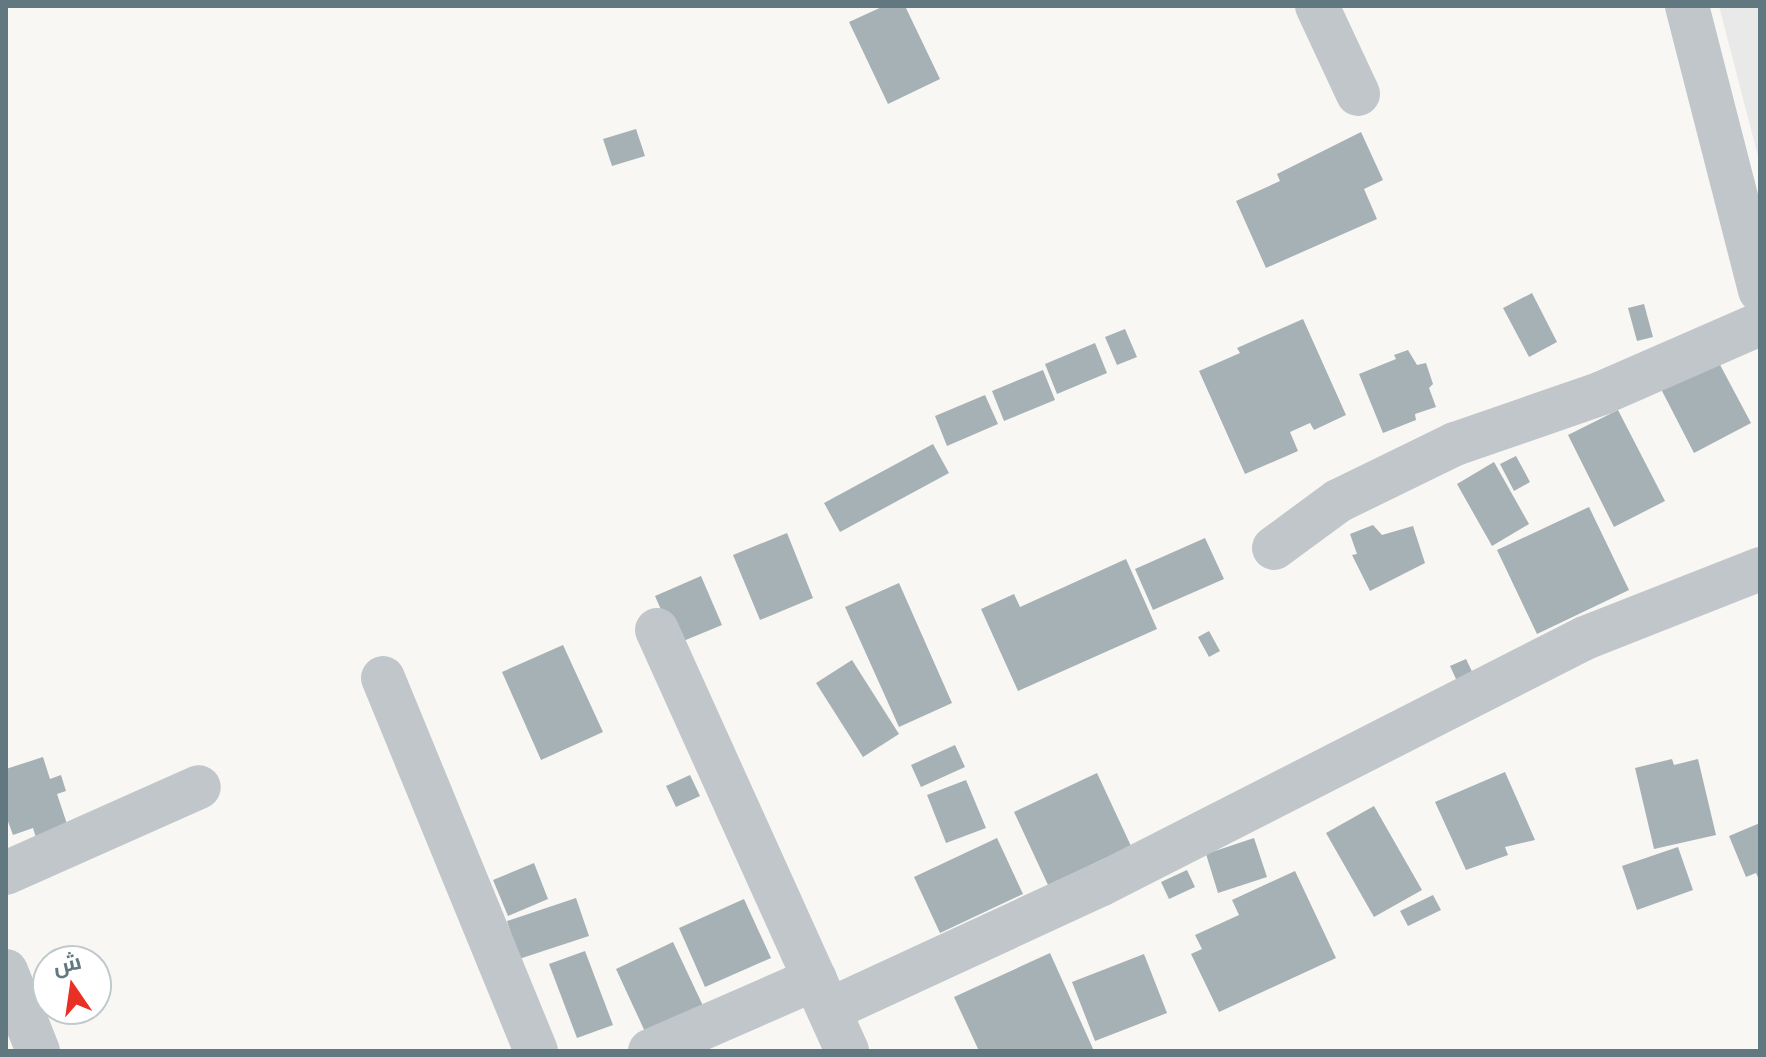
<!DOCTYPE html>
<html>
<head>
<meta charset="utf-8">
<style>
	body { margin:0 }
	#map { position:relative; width:1766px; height:1057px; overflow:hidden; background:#f8f7f4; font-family:"Asap Condensed",Cairo,sans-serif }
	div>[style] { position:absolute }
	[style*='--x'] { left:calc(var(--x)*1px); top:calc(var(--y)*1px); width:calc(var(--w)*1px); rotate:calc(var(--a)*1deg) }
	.built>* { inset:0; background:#e8e9e8 }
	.building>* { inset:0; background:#a5b1b4 }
	.minor>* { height:44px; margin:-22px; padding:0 22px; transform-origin:22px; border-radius:22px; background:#c0c6c9 }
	span { translate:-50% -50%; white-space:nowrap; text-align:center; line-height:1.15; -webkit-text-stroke:8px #fff; paint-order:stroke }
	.frame { position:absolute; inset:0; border:8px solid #627880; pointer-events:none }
	.north { position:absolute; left:32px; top:945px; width:80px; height:80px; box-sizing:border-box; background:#fff; border:2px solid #c0c9cc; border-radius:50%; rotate:347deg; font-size:22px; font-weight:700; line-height:32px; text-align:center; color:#627880 }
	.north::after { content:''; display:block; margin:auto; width:28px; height:36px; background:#e83024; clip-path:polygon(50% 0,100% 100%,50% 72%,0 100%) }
</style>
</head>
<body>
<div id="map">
	<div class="built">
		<div style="clip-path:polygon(1719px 6px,1760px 6px,1760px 164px)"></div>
	</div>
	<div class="building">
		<div style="clip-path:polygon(884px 6px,905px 6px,940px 79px,888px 104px,849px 22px)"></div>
		<div style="clip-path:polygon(636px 129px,645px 156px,612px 166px,603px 139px)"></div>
		<div style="clip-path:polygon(1361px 132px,1383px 180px,1364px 189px,1377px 219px,1266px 268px,1236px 201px,1280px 181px,1277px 174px)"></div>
		<div style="clip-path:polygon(1532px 293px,1557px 342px,1529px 357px,1503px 308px)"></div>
		<div style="clip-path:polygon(1644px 304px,1653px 337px,1637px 341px,1628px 308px)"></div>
		<div style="clip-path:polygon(1303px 319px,1346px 415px,1314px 430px,1310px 423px,1290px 432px,1298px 451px,1245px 474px,1199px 371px,1240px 353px,1237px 348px)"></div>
		<div style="clip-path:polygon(1125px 329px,1137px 357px,1117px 365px,1105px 337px)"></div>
		<div style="clip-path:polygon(1095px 343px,1107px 373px,1057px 394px,1045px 364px)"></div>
		<div style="clip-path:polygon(1408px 350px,1417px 365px,1426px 363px,1433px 384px,1429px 388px,1436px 407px,1415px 414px,1416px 420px,1383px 433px,1359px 374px,1396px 359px,1394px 355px)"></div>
		<div style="clip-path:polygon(1718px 361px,1751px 423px,1694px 453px,1661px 389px)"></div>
		<div style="clip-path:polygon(1043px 370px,1055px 400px,1004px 421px,992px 391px)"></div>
		<div style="clip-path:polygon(985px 395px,998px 424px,947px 446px,935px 416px)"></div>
		<div style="clip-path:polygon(1618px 410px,1665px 501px,1614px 527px,1568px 435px)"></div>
		<div style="clip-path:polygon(933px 444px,949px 473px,840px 532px,824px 503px)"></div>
		<div style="clip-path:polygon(1516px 456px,1530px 482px,1514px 491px,1500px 464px)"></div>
		<div style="clip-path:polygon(1494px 462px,1529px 524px,1492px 546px,1457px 484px)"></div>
		<div style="clip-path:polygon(1589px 507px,1629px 590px,1537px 634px,1497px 550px)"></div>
		<div style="clip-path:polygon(1373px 525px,1382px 535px,1413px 526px,1425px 563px,1370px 591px,1352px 555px,1357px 554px,1350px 534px)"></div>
		<div style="clip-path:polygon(787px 533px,813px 598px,760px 620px,733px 555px)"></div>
		<div style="clip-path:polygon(1205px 538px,1224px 579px,1153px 610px,1135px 569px)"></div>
		<div style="clip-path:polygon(1126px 559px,1157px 629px,1018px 691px,981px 609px,1014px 594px,1020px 607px)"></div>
		<div style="clip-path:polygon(701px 576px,722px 625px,676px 644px,655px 596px)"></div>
		<div style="clip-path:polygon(899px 583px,952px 703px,899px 727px,845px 607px)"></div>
		<div style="clip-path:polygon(1209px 631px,1220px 651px,1209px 657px,1198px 637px)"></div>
		<div style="clip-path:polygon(563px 645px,603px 732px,541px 760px,502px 672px)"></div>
		<div style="clip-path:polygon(1466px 659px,1478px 684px,1462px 692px,1450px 666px)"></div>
		<div style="clip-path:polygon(852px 660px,899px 734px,863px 757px,816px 683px)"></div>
		<div style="clip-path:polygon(955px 745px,965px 767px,921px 787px,911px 765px)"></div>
		<div style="clip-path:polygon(43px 757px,50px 779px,61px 775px,66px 791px,57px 794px,69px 830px,37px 841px,33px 828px,13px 835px,6px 816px,6px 769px)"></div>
		<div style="clip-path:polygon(1672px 759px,1674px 765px,1698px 759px,1716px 835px,1654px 849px,1635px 768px)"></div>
		<div style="clip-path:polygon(1505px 772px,1535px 840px,1505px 847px,1508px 855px,1466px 870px,1435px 802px)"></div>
		<div style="clip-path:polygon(1097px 773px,1131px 846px,1048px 885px,1014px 812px)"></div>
		<div style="clip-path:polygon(690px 775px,700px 796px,676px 807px,666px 786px)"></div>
		<div style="clip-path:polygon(966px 780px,986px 828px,946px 843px,927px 795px)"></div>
		<div style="clip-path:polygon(1374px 806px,1422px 890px,1374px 917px,1326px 833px)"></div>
		<div style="clip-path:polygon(1760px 823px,1760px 882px,1756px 873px,1746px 877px,1729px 836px)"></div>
		<div style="clip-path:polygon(997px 838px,1023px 894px,940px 933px,914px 877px)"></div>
		<div style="clip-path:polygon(1254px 838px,1267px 877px,1218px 893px,1206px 854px)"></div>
		<div style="clip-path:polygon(1678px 847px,1693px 890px,1637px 910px,1622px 866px)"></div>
		<div style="clip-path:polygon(534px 863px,548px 899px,508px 916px,493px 880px)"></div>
		<div style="clip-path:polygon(1187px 870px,1195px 887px,1169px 899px,1161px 882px)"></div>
		<div style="clip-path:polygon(1295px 871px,1336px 958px,1219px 1012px,1191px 954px,1202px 949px,1195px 935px,1239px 915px,1232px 900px)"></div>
		<div style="clip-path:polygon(1433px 895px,1441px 910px,1408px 926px,1400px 911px)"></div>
		<div style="clip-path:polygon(576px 898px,589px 936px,519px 959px,507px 921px)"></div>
		<div style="clip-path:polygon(744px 899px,771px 958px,705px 987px,679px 928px)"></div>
		<div style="clip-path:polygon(673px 942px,705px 1010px,647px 1036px,616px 969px)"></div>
		<div style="clip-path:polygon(585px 951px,613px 1025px,577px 1038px,549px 964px)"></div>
		<div style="clip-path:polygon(1050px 953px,1094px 1051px,979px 1051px,954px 997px)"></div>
		<div style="clip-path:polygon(1144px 954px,1167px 1013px,1095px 1041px,1072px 982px)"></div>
	</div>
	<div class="minor">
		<div style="--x:1317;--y:6;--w:97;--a:65"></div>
		<div style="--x:1687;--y:6;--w:294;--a:75.6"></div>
		<div style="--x:1274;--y:548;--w:79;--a:-36.3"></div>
		<div style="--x:1338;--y:501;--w:130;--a:-26"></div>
		<div style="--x:1455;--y:444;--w:156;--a:-19.1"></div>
		<div style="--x:1602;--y:393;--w:172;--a:-23.6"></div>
		<div style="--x:657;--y:630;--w:462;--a:65.7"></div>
		<div style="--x:383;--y:678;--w:403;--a:67.7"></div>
		<div style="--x:6;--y:873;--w:211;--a:-24"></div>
		<div style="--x:6;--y:971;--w:86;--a:68.2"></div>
		<div style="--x:829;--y:1010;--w:298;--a:-24.8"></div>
		<div style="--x:1100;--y:885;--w:544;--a:-26.99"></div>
		<div style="--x:1585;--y:638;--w:188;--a:-21.5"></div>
		<div style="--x:650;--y:1051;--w:180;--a:-23.6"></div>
	</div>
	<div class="frame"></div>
	<div class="north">ش</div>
</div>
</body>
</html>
